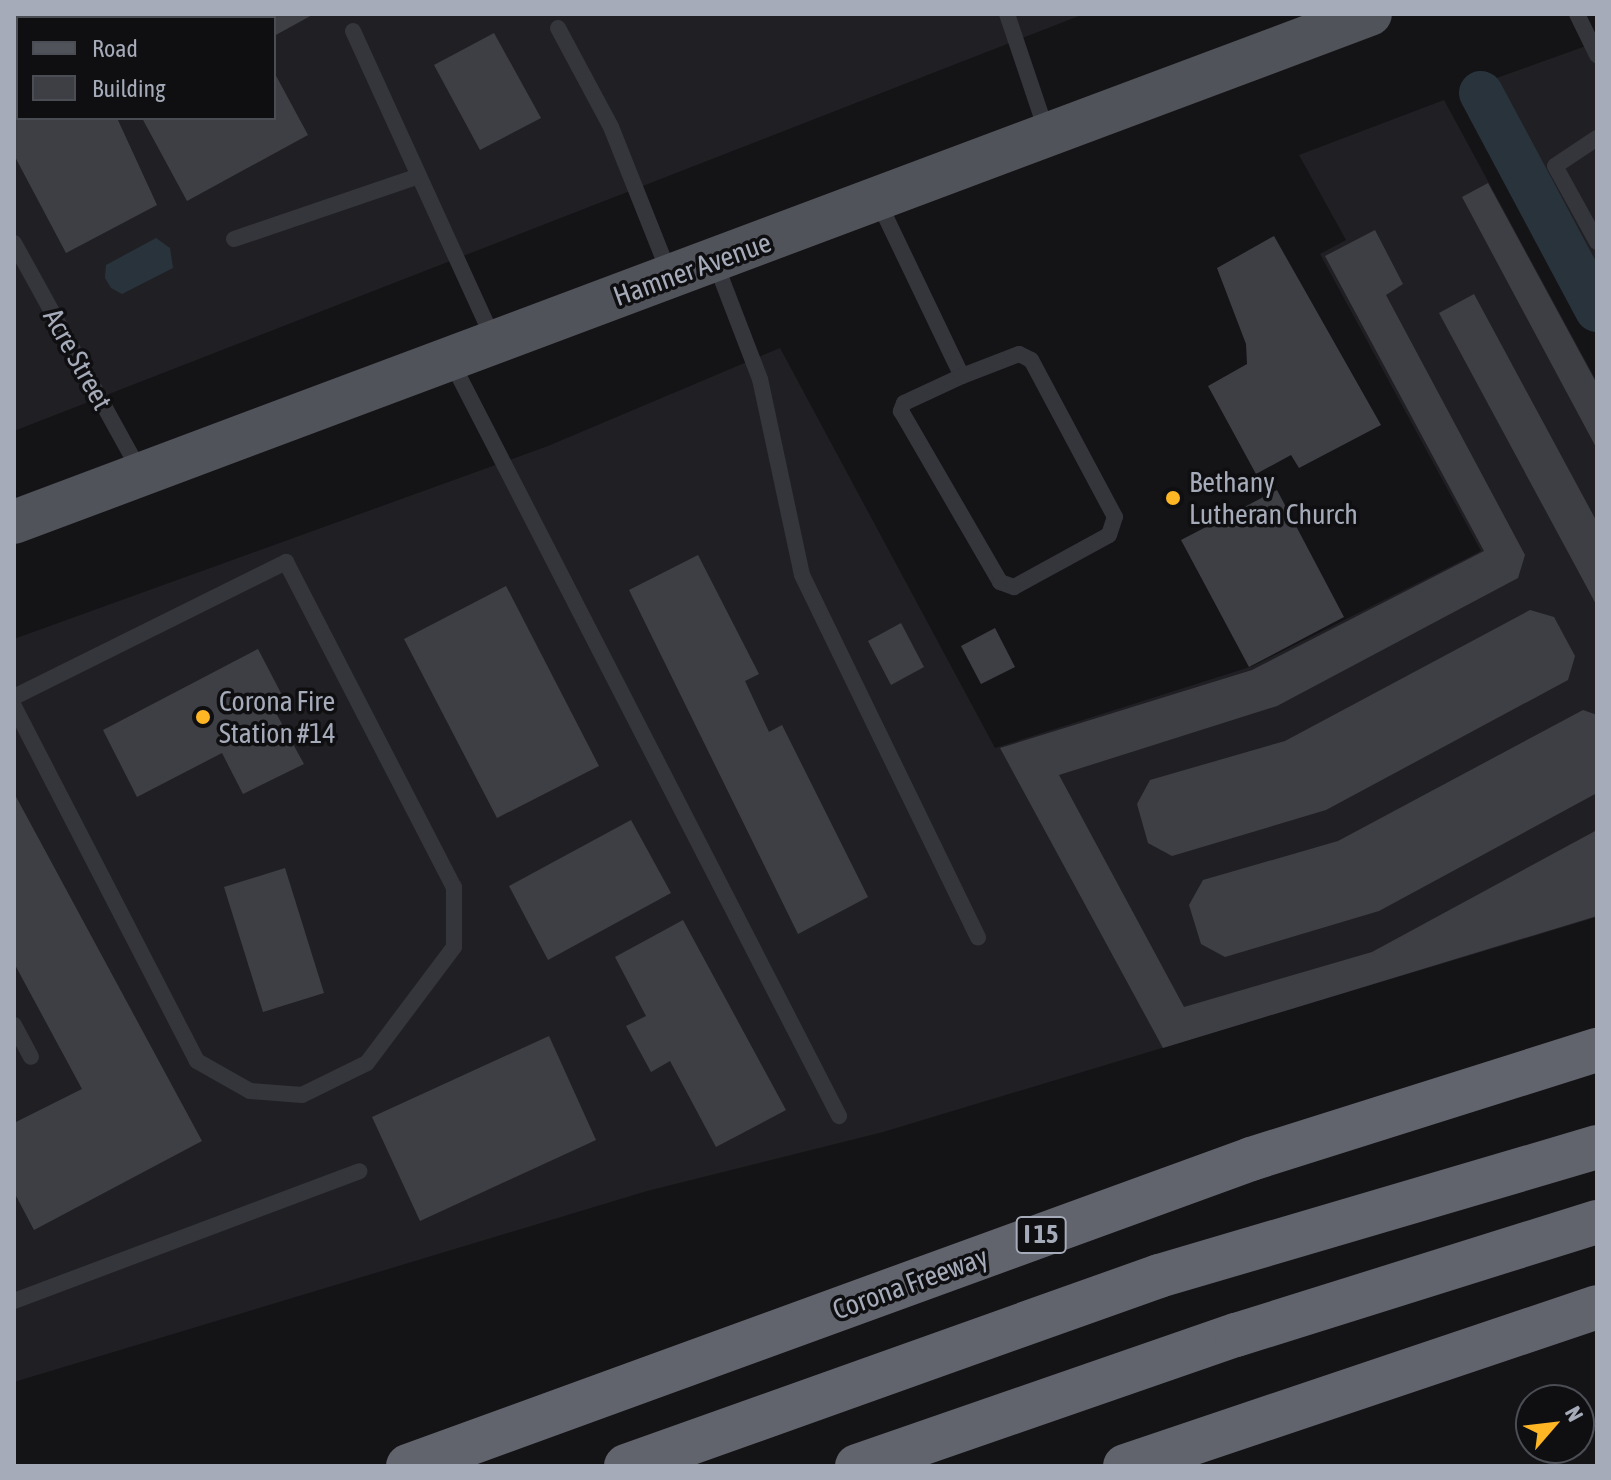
<!DOCTYPE html>
<html>
<head>
<meta charset="utf-8">
<style>
	body { margin:0 }
	#map { position:relative; width:1611px; height:1480px; overflow:hidden; background:#141417; font-family:"Asap Condensed",sans-serif }
	div>[style] { position:absolute }
	[style*='--x'] { left:calc(var(--x)*1px); top:calc(var(--y)*1px); width:calc(var(--w)*1px); rotate:calc(var(--a)*1deg) }
	.built>* { inset:0; background:#202024 }
	.water>* { inset:0; background:#29333c }
	.canal>* { height:44px; margin:-22px; padding:0 22px; transform-origin:22px; border-radius:22px; background:#29333c }
	.building>* { inset:0; background:#3e3f44 }
	.lane>* { height:16px; margin:-8px; padding:0 8px; transform-origin:8px; border-radius:8px; background:#35363c }
	.primary>* { height:44px; margin:-22px; padding:0 22px; transform-origin:22px; border-radius:22px; background:#51535b }
	.highway>* { height:44px; margin:-22px; padding:0 22px; transform-origin:22px; border-radius:22px; background:#61646d }
	.dots>* { width:22px; height:22px; translate:-50% -50%; box-sizing:border-box; border:4px solid #0f0f12; border-radius:50% }
	span { translate:-50% -50%; white-space:nowrap; text-align:center; line-height:1.15; -webkit-text-stroke:7px #0f0f12; paint-order:stroke }
	.shield-label span { padding:2px 6px; background:#0f0f12; border:2px solid; border-radius:6px; -webkit-text-stroke-width:0 }
	.shield-label { font-size:26px; color:#a5abb8; font-weight:700 }
	.street-label { font-size:28px; color:#a5abb8 }
	.poi-label { font-size:28px; color:#a5abb8 }
	.left { translate:0 -50%; text-align:left }
	.frame { position:absolute; inset:0; border:16px solid #a5abb8; pointer-events:none }
	.legend { position:absolute; left:16px; top:16px; width:260px; height:104px; box-sizing:border-box; background:#0f0f12; border:2px solid #4b4d54; margin:0; padding:10px 14px; list-style:none; font-size:24px; color:#a5abb8 }
	.legend li { display:flex; align-items:center; gap:16px; height:40px }
	.legend b { width:40px; border:2px solid #4b4d54 }
	.north { position:absolute; left:1515px; top:1384px; width:80px; height:80px; box-sizing:border-box; background:#0f0f12; border:2px solid #4b4d54; border-radius:50%; rotate:62deg; font-size:22px; font-weight:700; line-height:32px; text-align:center; color:#a5abb8 }
	.north::after { content:''; display:block; margin:auto; width:28px; height:36px; background:#ffb624; clip-path:polygon(50% 0,100% 100%,50% 72%,0 100%) }
</style>
</head>
<body>
<div id="map">
	<div class="built">
		<div style="clip-path:polygon(evenodd,14px 14px,1084px 14px,14px 431px,14px 14px,18px 18px,274px 18px,274px 118px,18px 118px,18px 18px)"></div>
		<div style="clip-path:polygon(1597px 42px,1597px 278px,1491px 80px)"></div>
		<div style="clip-path:polygon(1444px 100px,1597px 382px,1597px 917px,883px 1132px,647px 1191px,14px 1382px,14px 639px,548px 446px,780px 348px,995px 748px,1253px 666px,1481px 551px,1320px 254px,1346px 240px,1299px 155px)"></div>
	</div>
	<div class="water">
		<div style="clip-path:polygon(156px 238px,170px 248px,173px 268px,122px 294px,111px 288px,105px 278px,106px 265px)"></div>
	</div>
	<div class="canal">
		<div style="--x:1481;--y:93;--w:246;--a:61.9"></div>
	</div>
	<div class="building">
		<div style="clip-path:polygon(14px 14px,69px 18px,18px 18px,18px 118px,117px 118px,157px 205px,66px 253px,14px 155px)"></div>
		<div style="clip-path:polygon(113px 14px,314px 14px,274px 36px,274px 18px,106px 18px)"></div>
		<div style="clip-path:polygon(494px 33px,541px 118px,480px 150px,434px 65px)"></div>
		<div style="clip-path:polygon(274px 72px,308px 135px,187px 201px,142px 118px,274px 118px)"></div>
		<div style="clip-path:polygon(1488px 183px,1597px 384px,1597px 449px,1462px 197px)"></div>
		<div style="clip-path:polygon(1375px 230px,1403px 284px,1386px 295px,1525px 555px,1518px 578px,1277px 706px,1059px 775px,1184px 1007px,1372px 952px,1597px 830px,1597px 916px,1163px 1048px,1000px 748px,1252px 670px,1484px 551px,1325px 256px)"></div>
		<div style="clip-path:polygon(1274px 236px,1381px 425px,1299px 468px,1291px 455px,1256px 474px,1208px 386px,1247px 364px,1246px 344px,1217px 268px)"></div>
		<div style="clip-path:polygon(1474px 294px,1597px 522px,1597px 606px,1439px 313px)"></div>
		<div style="clip-path:polygon(1277px 490px,1344px 617px,1249px 667px,1181px 540px)"></div>
		<div style="clip-path:polygon(698px 555px,759px 674px,745px 681px,769px 732px,782px 725px,868px 897px,798px 934px,629px 590px)"></div>
		<div style="clip-path:polygon(506px 586px,599px 766px,497px 818px,404px 639px)"></div>
		<div style="clip-path:polygon(1530px 610px,1554px 617px,1575px 656px,1568px 680px,1326px 810px,1172px 856px,1148px 843px,1137px 804px,1150px 780px,1285px 741px)"></div>
		<div style="clip-path:polygon(901px 623px,924px 667px,891px 685px,868px 641px)"></div>
		<div style="clip-path:polygon(995px 628px,1015px 667px,981px 684px,961px 646px)"></div>
		<div style="clip-path:polygon(258px 649px,283px 697px,271px 704px,304px 764px,243px 794px,222px 753px,137px 797px,103px 730px)"></div>
		<div style="clip-path:polygon(1583px 710px,1597px 715px,1597px 793px,1379px 911px,1225px 957px,1201px 944px,1189px 905px,1203px 880px,1338px 841px)"></div>
		<div style="clip-path:polygon(14px 793px,202px 1141px,34px 1230px,14px 1192px,14px 1123px,82px 1089px,14px 963px)"></div>
		<div style="clip-path:polygon(631px 820px,671px 893px,548px 960px,509px 886px)"></div>
		<div style="clip-path:polygon(285px 868px,324px 993px,263px 1012px,224px 887px)"></div>
		<div style="clip-path:polygon(683px 920px,786px 1110px,716px 1147px,670px 1061px,651px 1072px,626px 1026px,646px 1016px,615px 957px)"></div>
		<div style="clip-path:polygon(549px 1036px,596px 1140px,420px 1221px,372px 1117px)"></div>
	</div>
	<div class="lane">
		<div style="--x:1007;--y:14;--w:126;--a:71.4"></div>
		<div style="--x:1577;--y:14;--w:46;--a:64"></div>
		<div style="--x:558;--y:28;--w:112;--a:61.8"></div>
		<div style="--x:611;--y:127;--w:159;--a:68.3"></div>
		<div style="--x:353;--y:31;--w:341;--a:65.5"></div>
		<div style="--x:1597;--y:138;--w:50;--a:146.3"></div>
		<div style="--x:1555;--y:166;--w:87;--a:61.1"></div>
		<div style="--x:878;--y:201;--w:194;--a:64.4"></div>
		<div style="--x:962;--y:376;--w:64;--a:155"></div>
		<div style="--x:904;--y:403;--w:9;--a:111"></div>
		<div style="--x:901;--y:411;--w:198;--a:59.9"></div>
		<div style="--x:1000;--y:582;--w:15;--a:20"></div>
		<div style="--x:1014;--y:587;--w:108;--a:-28.7"></div>
		<div style="--x:1109;--y:535;--w:19;--a:-72"></div>
		<div style="--x:1115;--y:517;--w:178;--a:-118.1"></div>
		<div style="--x:1031;--y:360;--w:13;--a:-153"></div>
		<div style="--x:1019;--y:354;--w:61;--a:158.9"></div>
		<div style="--x:234;--y:239;--w:195;--a:-18.8"></div>
		<div style="--x:14;--y:243;--w:263;--a:61.1"></div>
		<div style="--x:715;--y:262;--w:125;--a:69"></div>
		<div style="--x:760;--y:379;--w:200;--a:77.9"></div>
		<div style="--x:802;--y:575;--w:403;--a:64.1"></div>
		<div style="--x:451;--y:361;--w:849;--a:62.8"></div>
		<div style="--x:14;--y:697;--w:304;--a:-26.4"></div>
		<div style="--x:286;--y:562;--w:366;--a:62.7"></div>
		<div style="--x:454;--y:887;--w:60;--a:90"></div>
		<div style="--x:454;--y:947;--w:145;--a:126.9"></div>
		<div style="--x:367;--y:1063;--w:72;--a:153.8"></div>
		<div style="--x:302;--y:1095;--w:52;--a:-175.6"></div>
		<div style="--x:250;--y:1091;--w:61;--a:-150.5"></div>
		<div style="--x:197;--y:1061;--w:399;--a:-117.3"></div>
		<div style="--x:14;--y:1025;--w:36;--a:62"></div>
		<div style="--x:14;--y:1301;--w:369;--a:-20.6"></div>
	</div>
	<div class="primary">
		<div style="--x:14;--y:522;--w:1448;--a:-20.54"></div>
	</div>
	<div class="highway">
		<div style="--x:408;--y:1466;--w:897;--a:-20.01"></div>
		<div style="--x:1251;--y:1159;--w:363;--a:-17.5"></div>
		<div style="--x:626;--y:1466;--w:566;--a:-19.62"></div>
		<div style="--x:1159;--y:1276;--w:457;--a:-16.4"></div>
		<div style="--x:857;--y:1466;--w:401;--a:-19.1"></div>
		<div style="--x:1236;--y:1335;--w:378;--a:-17.4"></div>
		<div style="--x:1125;--y:1466;--w:498;--a:-18.6"></div>
	</div>
	<div class="dots">
		<div style="left:1173px;top:498px;background:#ffb624"></div>
		<div style="left:203px;top:717px;background:#ffb624"></div>
	</div>
	<div class="shield-label">
		<span style="left:1041px;top:1235px">I 15</span>
	</div>
	<div class="street-label">
		<span style="left:692px;top:269px;rotate:-20deg">Hamner Avenue</span>
		<span style="left:78px;top:359px;rotate:61deg">Acre Street</span>
		<span style="left:910px;top:1283px;rotate:-20deg">Corona Freeway</span>
	</div>
	<div class="poi-label">
		<span class="left" style="left:1189px;top:498px">Bethany<br>Lutheran Church</span>
		<span class="left" style="left:219px;top:717px">Corona Fire<br>Station #14</span>
	</div>
	<div class="frame"></div>
	<ul class="legend">
	<li><b style="height:10px;background:#51535b"></b>Road</li>
	<li><b style="height:22px;background:#3e3f44"></b>Building</li>
	</ul>
	<div class="north">N</div>
</div>
</body>
</html>
